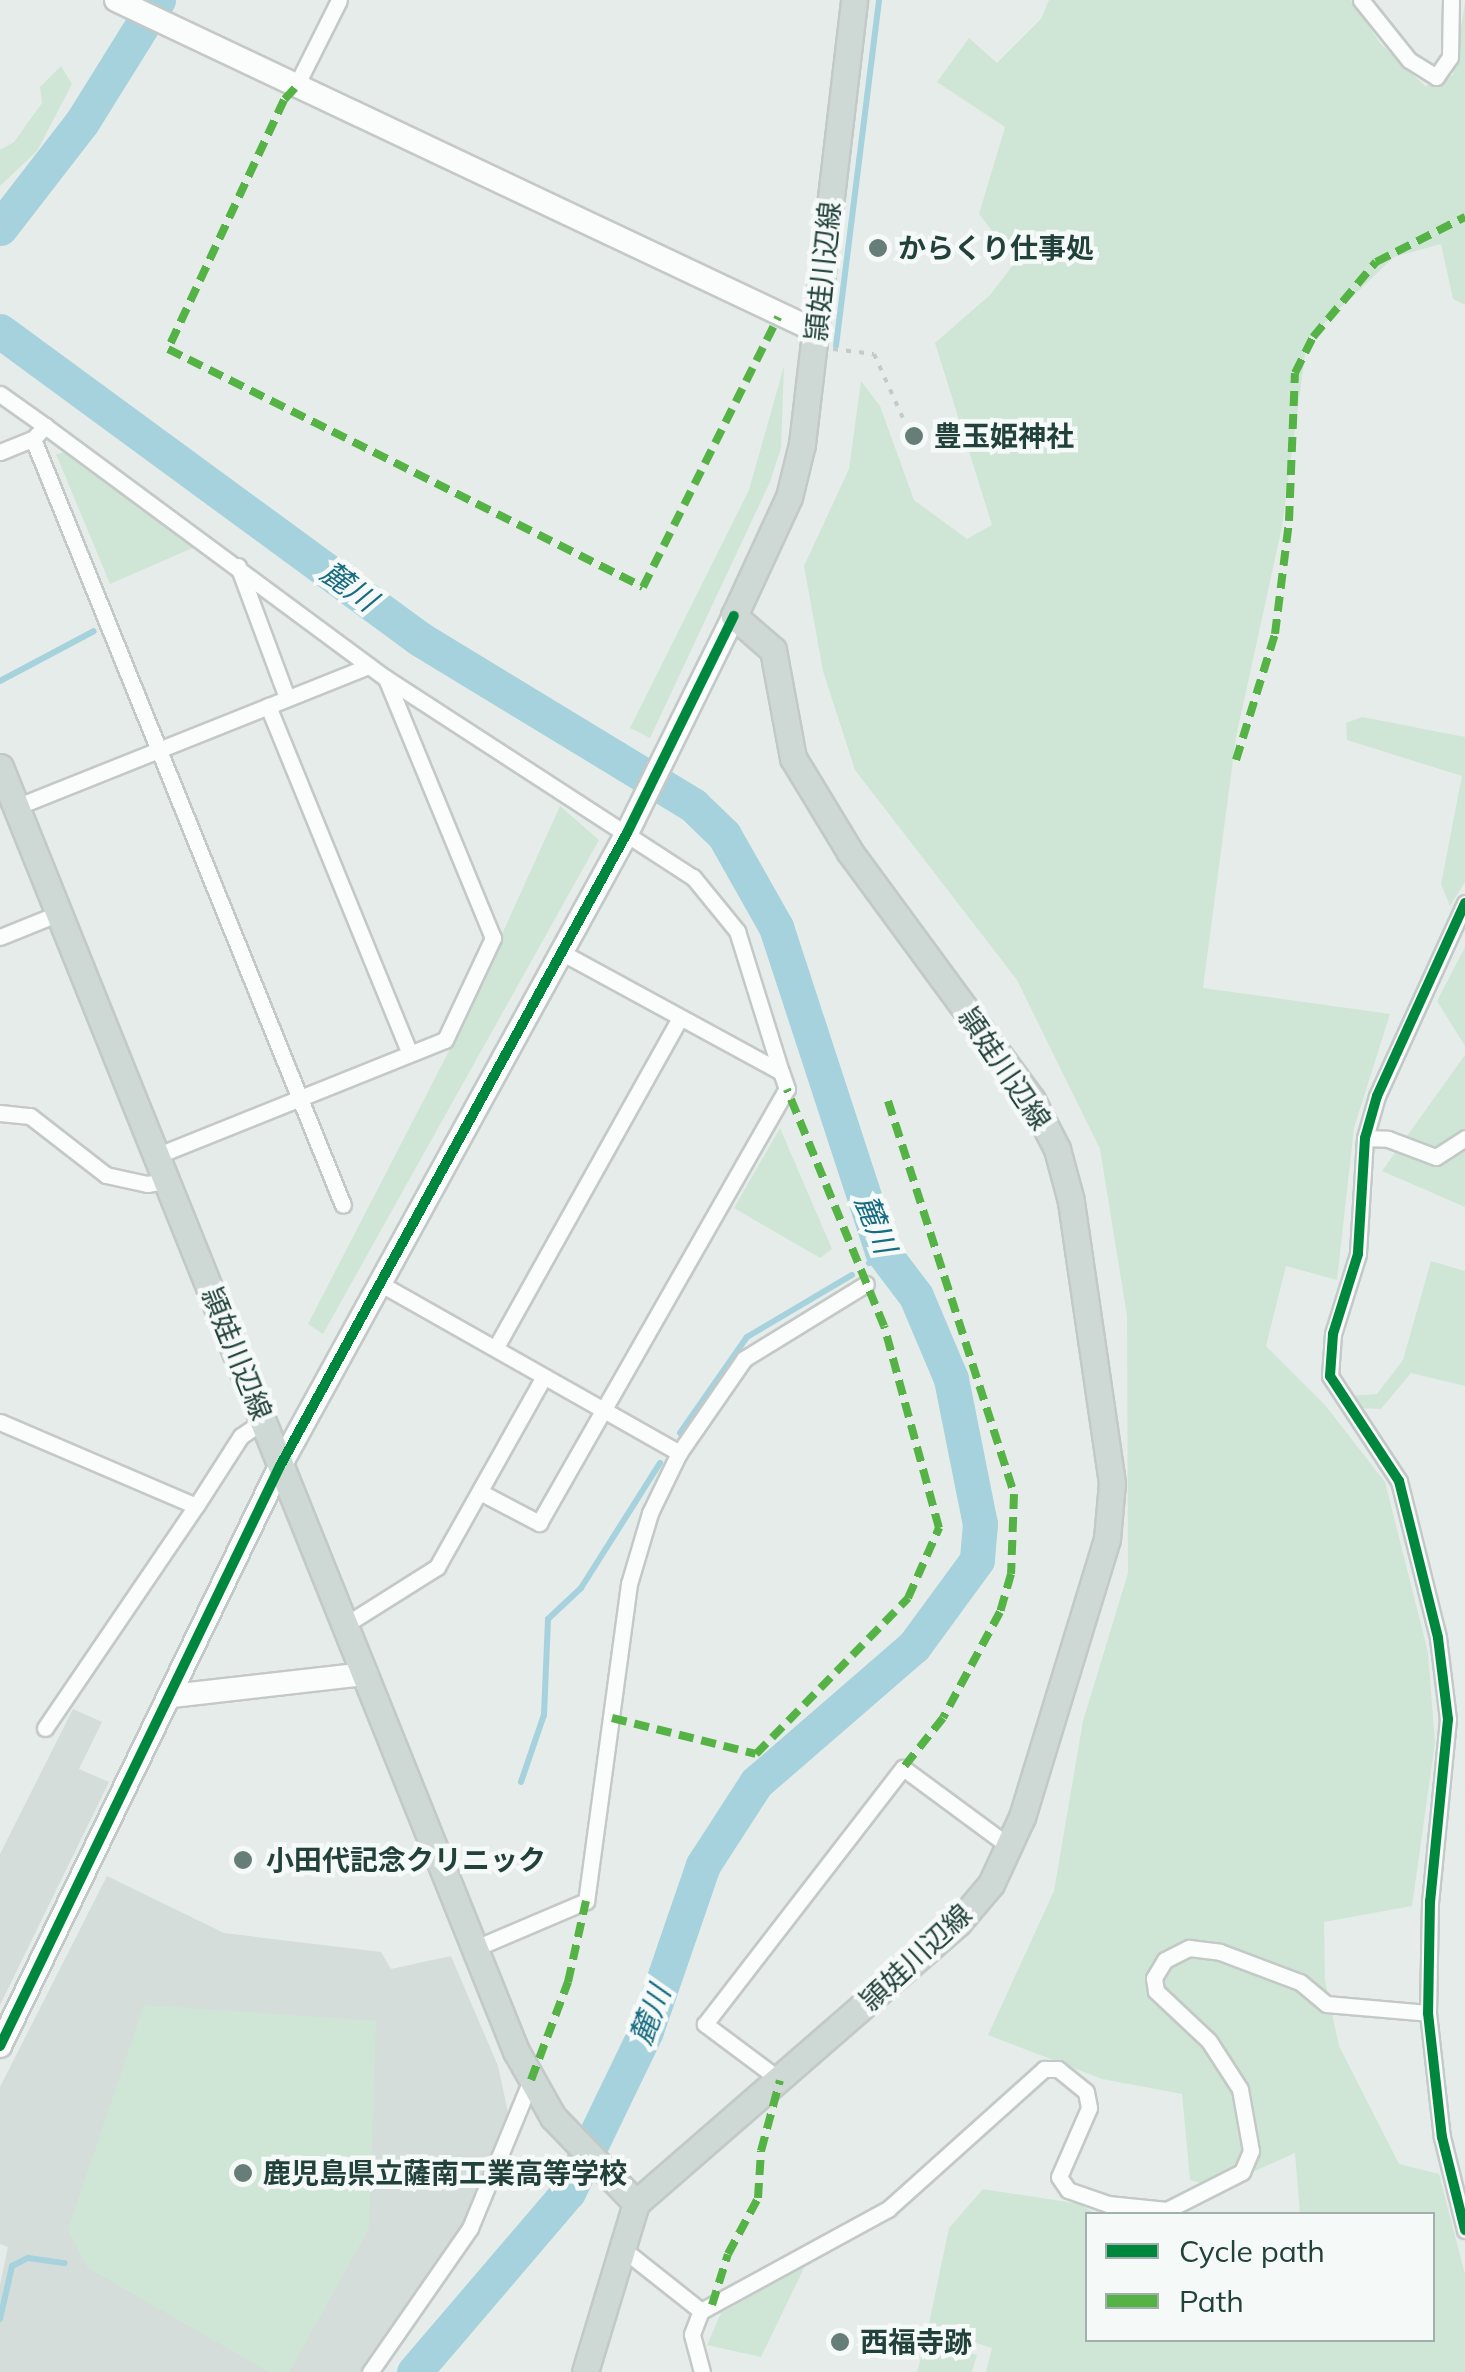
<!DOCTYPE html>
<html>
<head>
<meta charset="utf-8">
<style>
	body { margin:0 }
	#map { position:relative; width:1465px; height:2372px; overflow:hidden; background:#e6ece9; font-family:Mulish,"Noto Sans JP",sans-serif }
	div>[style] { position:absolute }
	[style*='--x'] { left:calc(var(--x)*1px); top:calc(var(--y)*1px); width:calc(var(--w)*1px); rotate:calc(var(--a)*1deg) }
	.built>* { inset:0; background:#d4ddd9 }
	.green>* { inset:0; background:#cfe6d6 }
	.stream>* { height:6px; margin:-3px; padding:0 3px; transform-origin:3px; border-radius:3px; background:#a5d2dc }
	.river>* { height:35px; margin:-17.5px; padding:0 17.5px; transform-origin:17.5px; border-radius:17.5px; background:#a5d2dc }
	.path>* { height:4px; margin-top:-2px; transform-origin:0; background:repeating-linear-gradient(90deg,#c2cbc9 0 5px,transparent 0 13px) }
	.roads { filter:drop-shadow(2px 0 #c3c9c7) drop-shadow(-2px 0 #c3c9c7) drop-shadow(0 2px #c3c9c7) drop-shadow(0 -2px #c3c9c7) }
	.street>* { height:15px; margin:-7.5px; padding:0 7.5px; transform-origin:7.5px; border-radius:7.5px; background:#fbfcfc }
	.secondary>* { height:22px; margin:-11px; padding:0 11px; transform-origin:11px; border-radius:11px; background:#fbfcfc }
	.primary>* { height:25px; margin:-12.5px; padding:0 12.5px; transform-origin:12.5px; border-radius:12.5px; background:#ced8d5 }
	.quiet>* { height:8px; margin-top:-4px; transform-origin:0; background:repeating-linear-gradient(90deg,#55b346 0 15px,transparent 0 23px) }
	.cycleway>* { height:10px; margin:-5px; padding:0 5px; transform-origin:5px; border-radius:5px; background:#00873e }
	.dots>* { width:28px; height:28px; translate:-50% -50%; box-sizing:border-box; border:5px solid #f5faf8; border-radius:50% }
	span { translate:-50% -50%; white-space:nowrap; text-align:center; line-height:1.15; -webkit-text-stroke:9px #f5faf8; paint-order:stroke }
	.poi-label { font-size:28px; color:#22413a; font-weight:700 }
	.left { translate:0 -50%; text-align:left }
	.street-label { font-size:28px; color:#22413a }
	.water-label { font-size:30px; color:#176c82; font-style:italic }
	.legend { position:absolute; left:1085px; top:2212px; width:350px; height:130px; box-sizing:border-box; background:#f5faf8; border:2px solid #a1b0ac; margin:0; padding:12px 18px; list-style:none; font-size:30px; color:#22413a }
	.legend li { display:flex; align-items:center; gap:20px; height:50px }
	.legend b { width:50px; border:2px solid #a1b0ac }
</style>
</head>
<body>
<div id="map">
	<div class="built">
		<div style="clip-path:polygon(73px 1709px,102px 1722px,79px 1769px,109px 1782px,0 2005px,0 1854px)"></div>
		<div style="clip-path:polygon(107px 1876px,224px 1933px,381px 1952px,391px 1969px,451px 1956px,498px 2066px,509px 2117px,463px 2229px,364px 2372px,0 2372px,0 2285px,8px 2247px,0 2244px,0 2087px)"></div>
	</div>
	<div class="green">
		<div style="clip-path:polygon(1049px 0,1351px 0,1380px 43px,1425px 86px,1453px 75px,1465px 3px,1465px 305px,1453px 299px,1441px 244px,1394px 257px,1307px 340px,1282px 527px,1236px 737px,1203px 988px,1390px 1014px,1354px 1128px,1337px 1280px,1286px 1266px,1266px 1346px,1325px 1405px,1385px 1482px,1428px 1652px,1435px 1743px,1412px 1906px,1324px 1922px,1325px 1980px,1339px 2046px,1399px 2164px,1439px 2174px,1465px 2274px,1465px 2372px,986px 2372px,992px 2348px,928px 2328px,949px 2228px,983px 2189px,1080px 2204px,1096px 2214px,1088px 2214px,1088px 2340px,1432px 2340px,1432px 2214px,1300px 2214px,1295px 2153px,1217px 2188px,1190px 2180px,1182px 2094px,1102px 2079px,988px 2035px,1054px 1891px,1083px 1721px,1128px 1573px,1127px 1316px,1100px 1149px,1017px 980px,855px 770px,823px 671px,804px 566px,849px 469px,861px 381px,880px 406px,914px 500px,967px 539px,992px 525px,935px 343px,990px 295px,1016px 261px,979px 214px,1005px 127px,937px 82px,969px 38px,997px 63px,1041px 19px)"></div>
		<div style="clip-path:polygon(61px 66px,72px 84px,37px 151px,0 186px,0 150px,14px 142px,42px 103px,40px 87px)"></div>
		<div style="clip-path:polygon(784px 366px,781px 448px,770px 482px,650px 738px,630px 728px,749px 490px)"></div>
		<div style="clip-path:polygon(69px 452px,197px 546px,110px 584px,56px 454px)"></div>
		<div style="clip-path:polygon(1362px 717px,1465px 737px,1465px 882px,1450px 906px,1441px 884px,1462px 776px,1347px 740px,1346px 723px)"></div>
		<div style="clip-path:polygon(560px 806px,599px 840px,323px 1334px,308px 1324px,450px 1049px)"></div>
		<div style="clip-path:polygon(1465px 947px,1465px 1046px,1437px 1001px)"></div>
		<div style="clip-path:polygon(1465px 1055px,1465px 1207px,1382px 1171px)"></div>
		<div style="clip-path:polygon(780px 1128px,832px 1249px,820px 1258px,734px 1208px)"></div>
		<div style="clip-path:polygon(1431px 1261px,1465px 1271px,1465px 1386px,1411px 1373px,1381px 1409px,1357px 1408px,1349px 1396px,1377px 1394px,1403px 1360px)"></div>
		<div style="clip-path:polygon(144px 2005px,376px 2021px,369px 2228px,289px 2372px,269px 2372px,88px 2268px,68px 2230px)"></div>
		<div style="clip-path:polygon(805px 2266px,761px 2357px,707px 2345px,721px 2313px)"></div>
		<div style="clip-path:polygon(926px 2341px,977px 2355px,972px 2372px,917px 2372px)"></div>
	</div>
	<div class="stream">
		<div style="--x:836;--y:346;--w:349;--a:-82.9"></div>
		<div style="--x:0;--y:681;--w:106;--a:-28"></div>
		<div style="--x:869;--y:1263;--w:18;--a:-43"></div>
		<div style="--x:680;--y:1433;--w:117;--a:-55.1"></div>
		<div style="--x:747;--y:1337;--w:122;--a:-30.6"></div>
		<div style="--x:521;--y:1782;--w:71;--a:-71.1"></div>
		<div style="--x:544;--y:1715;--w:96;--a:-87.6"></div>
		<div style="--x:548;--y:1619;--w:45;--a:-43.2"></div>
		<div style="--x:581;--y:1588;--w:148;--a:-57.7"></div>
		<div style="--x:0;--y:2319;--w:54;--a:-77.2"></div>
		<div style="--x:12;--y:2266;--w:18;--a:-27"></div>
		<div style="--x:28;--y:2258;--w:37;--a:8"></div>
	</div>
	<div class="river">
		<div style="--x:0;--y:228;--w:134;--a:-52.3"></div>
		<div style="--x:82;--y:122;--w:144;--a:-58.1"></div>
		<div style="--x:0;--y:331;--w:521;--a:36.25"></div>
		<div style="--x:420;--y:639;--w:320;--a:31.3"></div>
		<div style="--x:693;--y:805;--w:43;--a:44.1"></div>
		<div style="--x:724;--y:835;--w:106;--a:60.5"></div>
		<div style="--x:776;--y:927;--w:341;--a:71.9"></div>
		<div style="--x:882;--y:1251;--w:56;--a:52.9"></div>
		<div style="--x:916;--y:1296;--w:90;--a:67.1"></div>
		<div style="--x:951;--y:1379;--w:148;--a:78.7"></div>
		<div style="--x:980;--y:1524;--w:36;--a:95"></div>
		<div style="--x:977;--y:1560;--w:107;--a:126.2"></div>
		<div style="--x:914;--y:1646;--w:209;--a:139.1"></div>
		<div style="--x:756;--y:1783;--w:98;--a:122.9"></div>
		<div style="--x:703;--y:1865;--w:176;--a:109"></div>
		<div style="--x:646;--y:2031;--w:179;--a:115.8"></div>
		<div style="--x:568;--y:2192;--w:237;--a:130.5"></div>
	</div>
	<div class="path">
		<div style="--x:833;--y:349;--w:41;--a:7"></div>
		<div style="--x:874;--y:354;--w:102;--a:65.7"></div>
	</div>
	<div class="roads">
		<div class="street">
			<div style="--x:1361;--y:0;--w:77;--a:51.3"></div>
			<div style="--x:1409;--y:60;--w:32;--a:32"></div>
			<div style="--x:1436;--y:77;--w:24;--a:-55"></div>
			<div style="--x:1450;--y:57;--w:57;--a:-89"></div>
			<div style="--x:295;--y:88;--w:98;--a:-63.4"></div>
			<div style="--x:0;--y:394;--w:55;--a:35.4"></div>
			<div style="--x:33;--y:439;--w:826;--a:67.97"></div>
			<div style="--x:0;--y:452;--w:35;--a:-22"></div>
			<div style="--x:33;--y:439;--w:18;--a:-47"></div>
			<div style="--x:45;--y:426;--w:424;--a:36.5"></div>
			<div style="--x:386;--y:678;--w:366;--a:33"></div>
			<div style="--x:693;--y:877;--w:70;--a:50.8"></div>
			<div style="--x:737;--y:931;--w:148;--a:72.7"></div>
			<div style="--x:238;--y:566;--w:141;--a:69.6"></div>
			<div style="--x:268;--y:706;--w:374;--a:67.8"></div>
			<div style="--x:16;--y:807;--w:380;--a:-21.8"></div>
			<div style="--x:1465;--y:903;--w:212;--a:114.5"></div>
			<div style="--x:1377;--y:1096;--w:44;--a:105.9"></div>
			<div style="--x:1365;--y:1138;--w:116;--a:93.5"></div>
			<div style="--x:1358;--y:1254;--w:84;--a:107.4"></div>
			<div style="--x:1333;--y:1334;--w:42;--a:94.1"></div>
			<div style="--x:1330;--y:1376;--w:126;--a:56.7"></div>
			<div style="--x:1399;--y:1481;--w:162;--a:76"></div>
			<div style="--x:1438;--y:1638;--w:82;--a:83"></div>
			<div style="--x:1448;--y:1719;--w:183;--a:95.6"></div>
			<div style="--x:1430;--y:1901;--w:112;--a:91"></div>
			<div style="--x:1428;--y:2013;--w:125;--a:83.6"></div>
			<div style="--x:1442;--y:2137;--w:96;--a:76.1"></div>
			<div style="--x:0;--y:937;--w:61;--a:-22"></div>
			<div style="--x:0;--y:1113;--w:30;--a:6"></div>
			<div style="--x:30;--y:1116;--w:96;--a:37.8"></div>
			<div style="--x:106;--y:1175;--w:42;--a:12.4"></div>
			<div style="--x:147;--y:1184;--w:19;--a:-9"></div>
			<div style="--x:1365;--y:1138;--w:23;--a:2"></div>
			<div style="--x:1388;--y:1139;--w:51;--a:20.6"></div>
			<div style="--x:1436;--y:1157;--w:35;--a:-33"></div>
			<div style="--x:156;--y:1156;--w:311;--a:-21.9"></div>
			<div style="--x:445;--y:1040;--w:113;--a:-64.8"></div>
			<div style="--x:493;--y:938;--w:281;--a:-112.4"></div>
			<div style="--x:379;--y:1283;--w:345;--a:29.5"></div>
			<div style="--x:679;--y:1453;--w:67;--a:115.8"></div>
			<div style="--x:650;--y:1513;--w:74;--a:106.5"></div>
			<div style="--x:629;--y:1584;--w:320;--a:97.7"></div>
			<div style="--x:586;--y:1901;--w:120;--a:156.9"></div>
			<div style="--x:496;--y:1347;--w:377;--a:-60.8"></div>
			<div style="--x:0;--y:1422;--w:213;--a:23.2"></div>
			<div style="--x:196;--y:1506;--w:83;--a:-57.3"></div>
			<div style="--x:241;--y:1436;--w:29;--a:-34"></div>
			<div style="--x:679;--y:1453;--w:114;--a:-55.3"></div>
			<div style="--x:744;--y:1359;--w:143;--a:-31.6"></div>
			<div style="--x:480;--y:1492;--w:67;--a:27.7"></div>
			<div style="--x:539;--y:1523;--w:500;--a:-60.3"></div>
			<div style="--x:787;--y:1089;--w:18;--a:-109"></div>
			<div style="--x:781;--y:1072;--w:251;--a:-151.4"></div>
			<div style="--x:345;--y:1625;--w:109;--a:-32.2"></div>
			<div style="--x:437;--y:1567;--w:217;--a:-60.7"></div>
			<div style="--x:45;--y:1728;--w:268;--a:-55.8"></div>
			<div style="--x:780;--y:2080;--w:94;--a:-143.3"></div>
			<div style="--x:705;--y:2024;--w:324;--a:-52.3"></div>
			<div style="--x:903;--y:1768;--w:133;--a:36.4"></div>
			<div style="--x:619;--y:2246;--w:105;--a:38.4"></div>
			<div style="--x:370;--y:2372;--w:175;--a:-55.2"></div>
			<div style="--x:470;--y:2228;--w:160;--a:-67.6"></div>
			<div style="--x:702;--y:2372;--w:39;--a:-105"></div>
			<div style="--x:692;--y:2334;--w:25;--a:-69"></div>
			<div style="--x:701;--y:2311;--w:213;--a:-28.6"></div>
			<div style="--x:888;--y:2209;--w:210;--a:-41.9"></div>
			<div style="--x:1044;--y:2069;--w:14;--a:0"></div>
			<div style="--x:1058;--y:2069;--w:36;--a:39"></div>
			<div style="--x:1086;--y:2092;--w:16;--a:79"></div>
			<div style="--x:1089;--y:2108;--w:75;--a:113.5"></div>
			<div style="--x:1059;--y:2177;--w:16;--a:55"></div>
			<div style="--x:1068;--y:2190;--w:42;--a:19.3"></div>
			<div style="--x:1108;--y:2204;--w:59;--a:5.8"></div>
			<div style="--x:1167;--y:2210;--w:84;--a:-26.9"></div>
			<div style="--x:1242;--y:2172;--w:23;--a:-67"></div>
			<div style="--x:1251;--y:2151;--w:63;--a:-100.1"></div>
			<div style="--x:1240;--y:2089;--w:57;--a:-122.9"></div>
			<div style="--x:1209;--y:2041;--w:73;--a:-136.7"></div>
			<div style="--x:1156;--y:1991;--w:13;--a:-99"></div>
			<div style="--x:1154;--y:1978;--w:21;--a:-59"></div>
			<div style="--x:1165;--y:1960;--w:27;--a:-27"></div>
			<div style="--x:1189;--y:1948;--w:31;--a:7"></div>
			<div style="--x:1220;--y:1952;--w:85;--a:20.6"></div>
			<div style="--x:1300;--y:1982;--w:34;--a:40"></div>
			<div style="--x:1326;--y:2004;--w:102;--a:5"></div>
		</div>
		<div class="secondary">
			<div style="--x:116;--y:0;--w:774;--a:25.31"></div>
			<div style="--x:172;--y:1696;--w:195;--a:-6.5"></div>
			<div style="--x:0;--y:2046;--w:644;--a:-64.23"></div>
			<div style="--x:280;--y:1466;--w:722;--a:-61.27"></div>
			<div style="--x:627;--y:833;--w:242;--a:-63.8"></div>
		</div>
		<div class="primary">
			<div style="--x:0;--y:767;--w:1384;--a:68.11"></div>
			<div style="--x:516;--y:2051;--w:76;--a:60.7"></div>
			<div style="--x:553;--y:2117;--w:120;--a:46"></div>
			<div style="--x:585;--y:2372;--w:177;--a:-73.2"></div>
			<div style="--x:636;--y:2203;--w:427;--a:-41"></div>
			<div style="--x:958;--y:1923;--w:51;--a:-49.8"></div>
			<div style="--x:991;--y:1884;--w:74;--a:-65.2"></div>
			<div style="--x:1022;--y:1817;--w:291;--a:-73"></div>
			<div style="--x:1107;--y:1539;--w:56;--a:-84.9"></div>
			<div style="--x:1112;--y:1483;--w:285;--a:-98.3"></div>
			<div style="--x:1071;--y:1201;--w:54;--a:-105.1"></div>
			<div style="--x:1057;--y:1149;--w:55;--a:-117"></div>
			<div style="--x:1032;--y:1100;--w:308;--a:-126.3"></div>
			<div style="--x:850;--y:852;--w:110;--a:-121.2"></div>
			<div style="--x:793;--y:758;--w:110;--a:-100.5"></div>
			<div style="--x:773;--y:650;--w:52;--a:-138.9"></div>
			<div style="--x:734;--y:616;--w:131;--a:-65.2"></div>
			<div style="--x:789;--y:497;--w:55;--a:-76.2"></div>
			<div style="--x:802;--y:444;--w:447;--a:-83.3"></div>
		</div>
	</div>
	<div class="quiet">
		<div style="--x:295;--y:88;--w:16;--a:133"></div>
		<div style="--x:284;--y:100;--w:275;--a:115"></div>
		<div style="--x:168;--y:349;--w:531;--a:26.61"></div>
		<div style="--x:643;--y:587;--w:302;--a:-63.4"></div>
		<div style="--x:1236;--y:760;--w:132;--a:-72.8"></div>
		<div style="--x:1275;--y:634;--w:114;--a:-82.9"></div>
		<div style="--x:1289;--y:521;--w:148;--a:-87.7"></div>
		<div style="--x:1295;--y:373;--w:40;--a:-63.4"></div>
		<div style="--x:1313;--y:337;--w:98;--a:-50"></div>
		<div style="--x:1376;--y:262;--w:100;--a:-26.8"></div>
		<div style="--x:888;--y:1101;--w:413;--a:72.2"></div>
		<div style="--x:1014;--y:1494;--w:80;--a:92.1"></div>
		<div style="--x:1011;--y:1574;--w:40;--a:106"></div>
		<div style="--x:1000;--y:1612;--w:120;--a:118.3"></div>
		<div style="--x:943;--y:1718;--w:64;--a:128.7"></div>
		<div style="--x:612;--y:1718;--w:148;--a:14"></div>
		<div style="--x:756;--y:1754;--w:218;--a:-45.7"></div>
		<div style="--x:908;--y:1598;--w:77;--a:-66.1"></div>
		<div style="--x:939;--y:1528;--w:209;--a:-105.2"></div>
		<div style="--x:884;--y:1326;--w:256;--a:-112.3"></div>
		<div style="--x:531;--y:2080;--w:105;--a:-69.3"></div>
		<div style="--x:568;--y:1982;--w:83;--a:-77.5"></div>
		<div style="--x:712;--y:2305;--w:53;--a:-72.6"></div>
		<div style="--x:728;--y:2254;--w:64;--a:-61.8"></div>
		<div style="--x:758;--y:2198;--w:47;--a:-86.3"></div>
		<div style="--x:761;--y:2151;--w:73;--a:-75"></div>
	</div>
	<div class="cycleway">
		<div style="--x:1465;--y:903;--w:212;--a:114.5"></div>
		<div style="--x:1377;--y:1096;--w:44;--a:105.9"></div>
		<div style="--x:1365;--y:1138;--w:116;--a:93.5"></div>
		<div style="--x:1358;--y:1254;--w:84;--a:107.4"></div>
		<div style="--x:1333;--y:1334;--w:42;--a:94.1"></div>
		<div style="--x:1330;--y:1376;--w:126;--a:56.7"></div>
		<div style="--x:1399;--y:1481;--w:162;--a:76"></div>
		<div style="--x:1438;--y:1638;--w:82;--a:83"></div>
		<div style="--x:1448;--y:1719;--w:183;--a:95.6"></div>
		<div style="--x:1430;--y:1901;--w:112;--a:91"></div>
		<div style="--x:1428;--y:2013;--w:125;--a:83.6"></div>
		<div style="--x:1442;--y:2137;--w:96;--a:76.1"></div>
		<div style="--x:0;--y:2046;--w:644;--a:-64.23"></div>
		<div style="--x:280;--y:1466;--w:722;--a:-61.27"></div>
		<div style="--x:627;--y:833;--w:242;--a:-63.8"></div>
	</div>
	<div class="dots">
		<div style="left:878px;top:248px;background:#677d77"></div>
		<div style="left:914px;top:436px;background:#677d77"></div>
		<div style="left:243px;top:1860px;background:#677d77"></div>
		<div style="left:243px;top:2173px;background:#677d77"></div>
		<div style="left:840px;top:2342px;background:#677d77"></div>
	</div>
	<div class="poi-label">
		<span class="left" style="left:898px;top:248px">からくり仕事処</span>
		<span class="left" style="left:934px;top:436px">豊玉姫神社</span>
		<span class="left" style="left:266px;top:1860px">小田代記念クリニック</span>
		<span class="left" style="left:263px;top:2173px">鹿児島県立薩南工業高等学校</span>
		<span class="left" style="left:860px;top:2342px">西福寺跡</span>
	</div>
	<div class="street-label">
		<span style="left:823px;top:271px;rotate:-84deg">頴娃川辺線</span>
		<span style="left:1005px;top:1069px;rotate:56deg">頴娃川辺線</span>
		<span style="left:237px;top:1354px;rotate:68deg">頴娃川辺線</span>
		<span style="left:916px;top:1957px;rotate:-43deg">頴娃川辺線</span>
	</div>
	<div class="water-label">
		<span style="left:349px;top:586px;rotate:36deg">麓川</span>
		<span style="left:876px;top:1224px;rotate:68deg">麓川</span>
		<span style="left:650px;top:2015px;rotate:-69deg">麓川</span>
	</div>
	<ul class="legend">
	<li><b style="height:12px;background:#00873e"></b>Cycle path</li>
	<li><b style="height:12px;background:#55b346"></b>Path</li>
	</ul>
</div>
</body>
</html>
